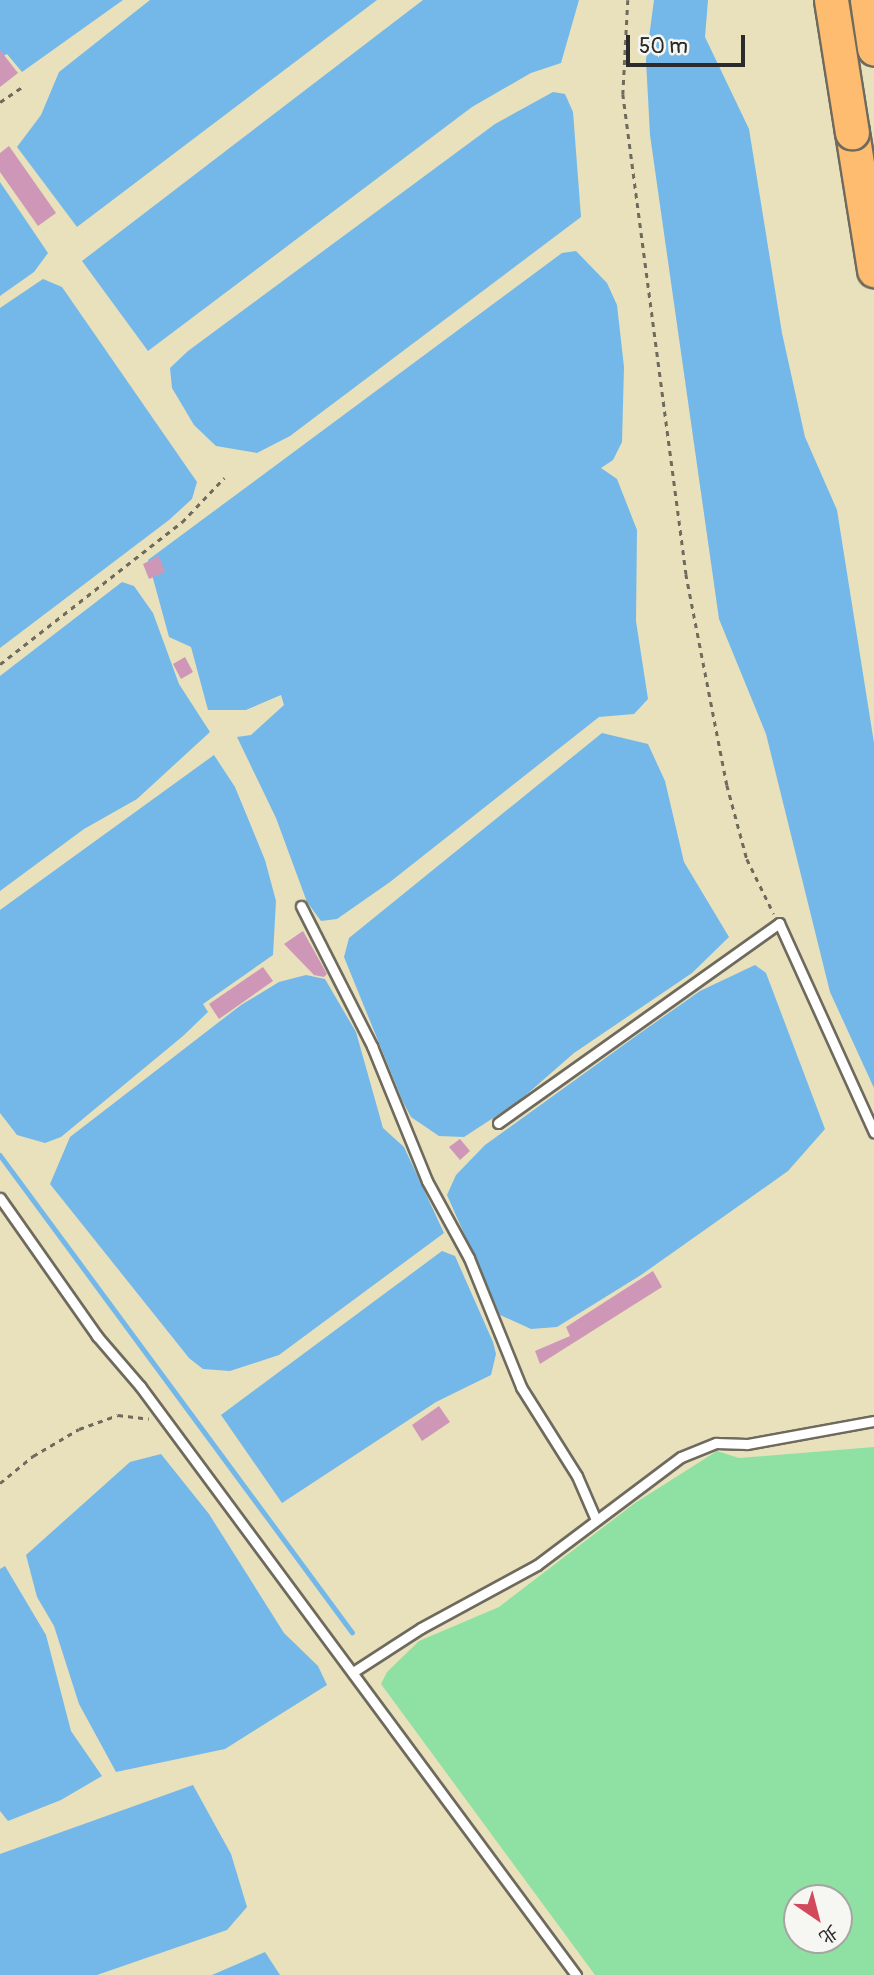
<!DOCTYPE html>
<html>
<head>
<meta charset="utf-8">
<style>
	body { margin:0 }
	#map { position:relative; width:874px; height:1975px; overflow:hidden; background:#e9e0bc; font-family:Pangolin,"LXGW WenKai TC",sans-serif }
	div>[style] { position:absolute }
	[style*='--x'] { left:calc(var(--x)*1px); top:calc(var(--y)*1px); width:calc(var(--w)*1px); rotate:calc(var(--a)*1deg) }
	.green>* { inset:0; background:#8ee1a2 }
	.water>* { inset:0; background:#73b8e9 }
	.stream>* { height:4.5px; margin:-2.25px; padding:0 2.25px; transform-origin:2.25px; border-radius:2.25px; background:#73b8e9 }
	.building>* { inset:0; background:#ce97b8 }
	.path>* { height:2.5px; margin-top:-1.25px; transform-origin:0; background:repeating-linear-gradient(90deg,#6e6a5e 0 5px,transparent 0 10px) }
	.roads { filter:drop-shadow(2px 0 #6e6a5e) drop-shadow(-2px 0 #6e6a5e) drop-shadow(0 2px #6e6a5e) drop-shadow(0 -2px #6e6a5e) }
	.lane>* { height:9px; margin:-4.5px; padding:0 4.5px; transform-origin:4.5px; border-radius:4.5px; background:#fff }
	.highway>* { height:33px; margin:-16.5px; padding:0 16.5px; transform-origin:16.5px; border-radius:16.5px; background:#fdbc6f }
	.bridges { filter:drop-shadow(2px 0 #6e6a5e) drop-shadow(-2px 0 #6e6a5e) drop-shadow(0 2px #6e6a5e) drop-shadow(0 -2px #6e6a5e) }
	.highway-bridge>* { height:33px; margin:-16.5px; padding:0 16.5px; transform-origin:16.5px; border-radius:16.5px; background:#fdbc6f }
	span { translate:-50% -50%; white-space:nowrap; text-align:center; line-height:1.15; -webkit-text-stroke:6px #f6f6f2; paint-order:stroke }
	.north { position:absolute; left:783px; top:1884px; width:70px; height:70px; box-sizing:border-box; background:#f6f6f2; border:2px solid #a5a5a2; border-radius:50%; rotate:145deg; font-size:19px; font-weight:700; line-height:28px; text-align:center; color:#2b2b2b }
	.north::after { content:''; display:block; margin:auto; width:24px; height:32px; background:#d1495b; clip-path:polygon(50% 0,100% 100%,50% 72%,0 100%) }
	.scale { position:absolute; left:626px; top:35px; width:119px; height:32px; box-sizing:border-box; border:4px solid #2b2b2b; border-top:0; padding-left:9px; font-size:21px; line-height:24px; white-space:nowrap; color:#2b2b2b; -webkit-text-stroke:5px #f6f6f2; paint-order:stroke }
</style>
</head>
<body>
<div id="map">
	<div class="green">
		<div style="clip-path:polygon(evenodd,874px 1447px,874px 1975px,595px 1975px,381px 1684px,387px 1672px,419px 1641px,499px 1607px,635px 1503px,717px 1451px,739px 1458px,874px 1447px,797px 1898px,839px 1898px,839px 1940px,797px 1940px,797px 1898px)"></div>
	</div>
	<div class="water">
		<div style="clip-path:polygon(0 0,123px 0,22px 72px,7px 54px,0 58px)"></div>
		<div style="clip-path:polygon(150px 0,377px 0,77px 227px,17px 147px,41px 115px,59px 72px)"></div>
		<div style="clip-path:polygon(423px 0,579px 0,561px 63px,531px 73px,472px 107px,148px 351px,82px 261px)"></div>
		<div style="clip-path:polygon(654px 0,708px 0,705px 37px,749px 129px,782px 333px,805px 437px,837px 510px,874px 743px,874px 1088px,830px 992px,766px 734px,719px 619px,650px 135px,646px 60px)"></div>
		<div style="clip-path:polygon(553px 92px,565px 94px,573px 112px,581px 217px,290px 436px,257px 453px,216px 446px,194px 425px,172px 388px,170px 368px,188px 351px,495px 124px)"></div>
		<div style="clip-path:polygon(0 182px,48px 253px,34px 272px,0 296px)"></div>
		<div style="clip-path:polygon(576px 251px,607px 283px,617px 305px,624px 367px,622px 442px,613px 460px,601px 468px,617px 479px,637px 530px,636px 621px,648px 699px,634px 714px,599px 717px,390px 882px,337px 919px,321px 921px,307px 902px,276px 818px,237px 737px,251px 735px,284px 705px,281px 695px,246px 710px,208px 710px,191px 647px,169px 637px,148px 560px,562px 253px)"></div>
		<div style="clip-path:polygon(43px 279px,62px 287px,197px 482px,192px 499px,169px 520px,0 648px,0 308px)"></div>
		<div style="clip-path:polygon(122px 582px,134px 586px,153px 613px,179px 684px,210px 732px,137px 799px,84px 829px,0 891px,0 676px)"></div>
		<div style="clip-path:polygon(602px 733px,648px 744px,665px 781px,684px 862px,729px 937px,692px 973px,574px 1053px,519px 1101px,464px 1137px,439px 1136px,411px 1117px,403px 1102px,344px 957px,349px 938px)"></div>
		<div style="clip-path:polygon(214px 755px,235px 787px,265px 860px,276px 901px,273px 955px,203px 1004px,208px 1012px,183px 1036px,61px 1137px,45px 1143px,17px 1135px,0 1113px,0 910px)"></div>
		<div style="clip-path:polygon(755px 965px,766px 973px,825px 1129px,788px 1171px,641px 1275px,557px 1327px,531px 1329px,500px 1315px,447px 1195px,456px 1175px,485px 1145px,636px 1036px,700px 991px)"></div>
		<div style="clip-path:polygon(306px 975px,325px 979px,356px 1032px,383px 1128px,404px 1147px,444px 1233px,279px 1355px,230px 1371px,203px 1369px,189px 1358px,50px 1184px,70px 1137px,241px 1005px,279px 982px)"></div>
		<div style="clip-path:polygon(442px 1251px,455px 1256px,493px 1342px,496px 1354px,491px 1375px,436px 1402px,282px 1503px,221px 1415px)"></div>
		<div style="clip-path:polygon(161px 1454px,209px 1514px,284px 1633px,318px 1666px,327px 1685px,225px 1749px,116px 1772px,79px 1704px,54px 1626px,37px 1597px,26px 1555px,130px 1462px)"></div>
		<div style="clip-path:polygon(5px 1566px,46px 1635px,71px 1731px,102px 1776px,61px 1800px,8px 1821px,0 1811px,0 1569px)"></div>
		<div style="clip-path:polygon(193px 1785px,231px 1854px,247px 1907px,227px 1930px,97px 1975px,0 1975px,0 1854px)"></div>
		<div style="clip-path:polygon(265px 1952px,280px 1975px,212px 1975px)"></div>
	</div>
	<div class="stream">
		<div style="--x:0;--y:1155;--w:593;--a:53.57"></div>
	</div>
	<div class="building">
		<div style="clip-path:polygon(0 50px,18px 73px,0 87px)"></div>
		<div style="clip-path:polygon(9px 146px,56px 213px,38px 226px,0 172px,0 153px)"></div>
		<div style="clip-path:polygon(159px 556px,165px 572px,149px 579px,143px 564px)"></div>
		<div style="clip-path:polygon(185px 657px,193px 672px,181px 679px,173px 664px)"></div>
		<div style="clip-path:polygon(303px 931px,327px 974px,324px 977px,314px 975px,284px 944px)"></div>
		<div style="clip-path:polygon(263px 967px,273px 981px,219px 1019px,209px 1004px)"></div>
		<div style="clip-path:polygon(460px 1139px,470px 1151px,460px 1160px,449px 1147px)"></div>
		<div style="clip-path:polygon(653px 1271px,662px 1287px,540px 1364px,535px 1351px,570px 1336px,566px 1327px)"></div>
		<div style="clip-path:polygon(439px 1406px,450px 1422px,422px 1441px,412px 1425px)"></div>
	</div>
	<div class="path">
		<div style="--x:628;--y:0;--w:94;--a:93"></div>
		<div style="--x:623;--y:94;--w:484;--a:82.5"></div>
		<div style="--x:686;--y:574;--w:215;--a:79"></div>
		<div style="--x:727;--y:785;--w:77;--a:74.9"></div>
		<div style="--x:747;--y:859;--w:61;--a:63.9"></div>
		<div style="--x:0;--y:102;--w:27;--a:-34"></div>
		<div style="--x:0;--y:664;--w:231;--a:-38"></div>
		<div style="--x:182;--y:522;--w:61;--a:-46.3"></div>
		<div style="--x:0;--y:1483;--w:43;--a:-39.3"></div>
		<div style="--x:33;--y:1456;--w:53;--a:-30.4"></div>
		<div style="--x:79;--y:1429;--w:41;--a:-19.7"></div>
		<div style="--x:118;--y:1415;--w:31;--a:7"></div>
	</div>
	<div class="roads">
		<div class="lane">
			<div style="--x:301;--y:906;--w:157;--a:63.1"></div>
			<div style="--x:372;--y:1046;--w:146;--a:67.8"></div>
			<div style="--x:427;--y:1181;--w:88;--a:61.4"></div>
			<div style="--x:469;--y:1258;--w:139;--a:68"></div>
			<div style="--x:521;--y:1387;--w:105;--a:57.8"></div>
			<div style="--x:577;--y:1476;--w:48;--a:66.6"></div>
			<div style="--x:498;--y:1123;--w:345;--a:-35.4"></div>
			<div style="--x:779;--y:923;--w:230;--a:65.6"></div>
			<div style="--x:0;--y:1198;--w:169;--a:54.9"></div>
			<div style="--x:97;--y:1336;--w:66;--a:49.3"></div>
			<div style="--x:140;--y:1386;--w:733;--a:53.49"></div>
			<div style="--x:353;--y:1672;--w:81;--a:-32.9"></div>
			<div style="--x:421;--y:1628;--w:132;--a:-28.5"></div>
			<div style="--x:537;--y:1565;--w:180;--a:-36.9"></div>
			<div style="--x:681;--y:1457;--w:38;--a:-22"></div>
			<div style="--x:716;--y:1443;--w:31;--a:2"></div>
			<div style="--x:747;--y:1444;--w:129;--a:-10.3"></div>
		</div>
		<div class="highway">
			<div style="--x:852;--y:132;--w:140;--a:80.9"></div>
		</div>
	</div>
	<div class="bridges">
		<div class="highway-bridge">
			<div style="--x:831;--y:0;--w:134;--a:81"></div>
			<div style="--x:867;--y:0;--w:49;--a:81.7"></div>
		</div>
	</div>
	<div class="north">北</div>
	<div class="scale">50 m</div>
</div>
</body>
</html>
